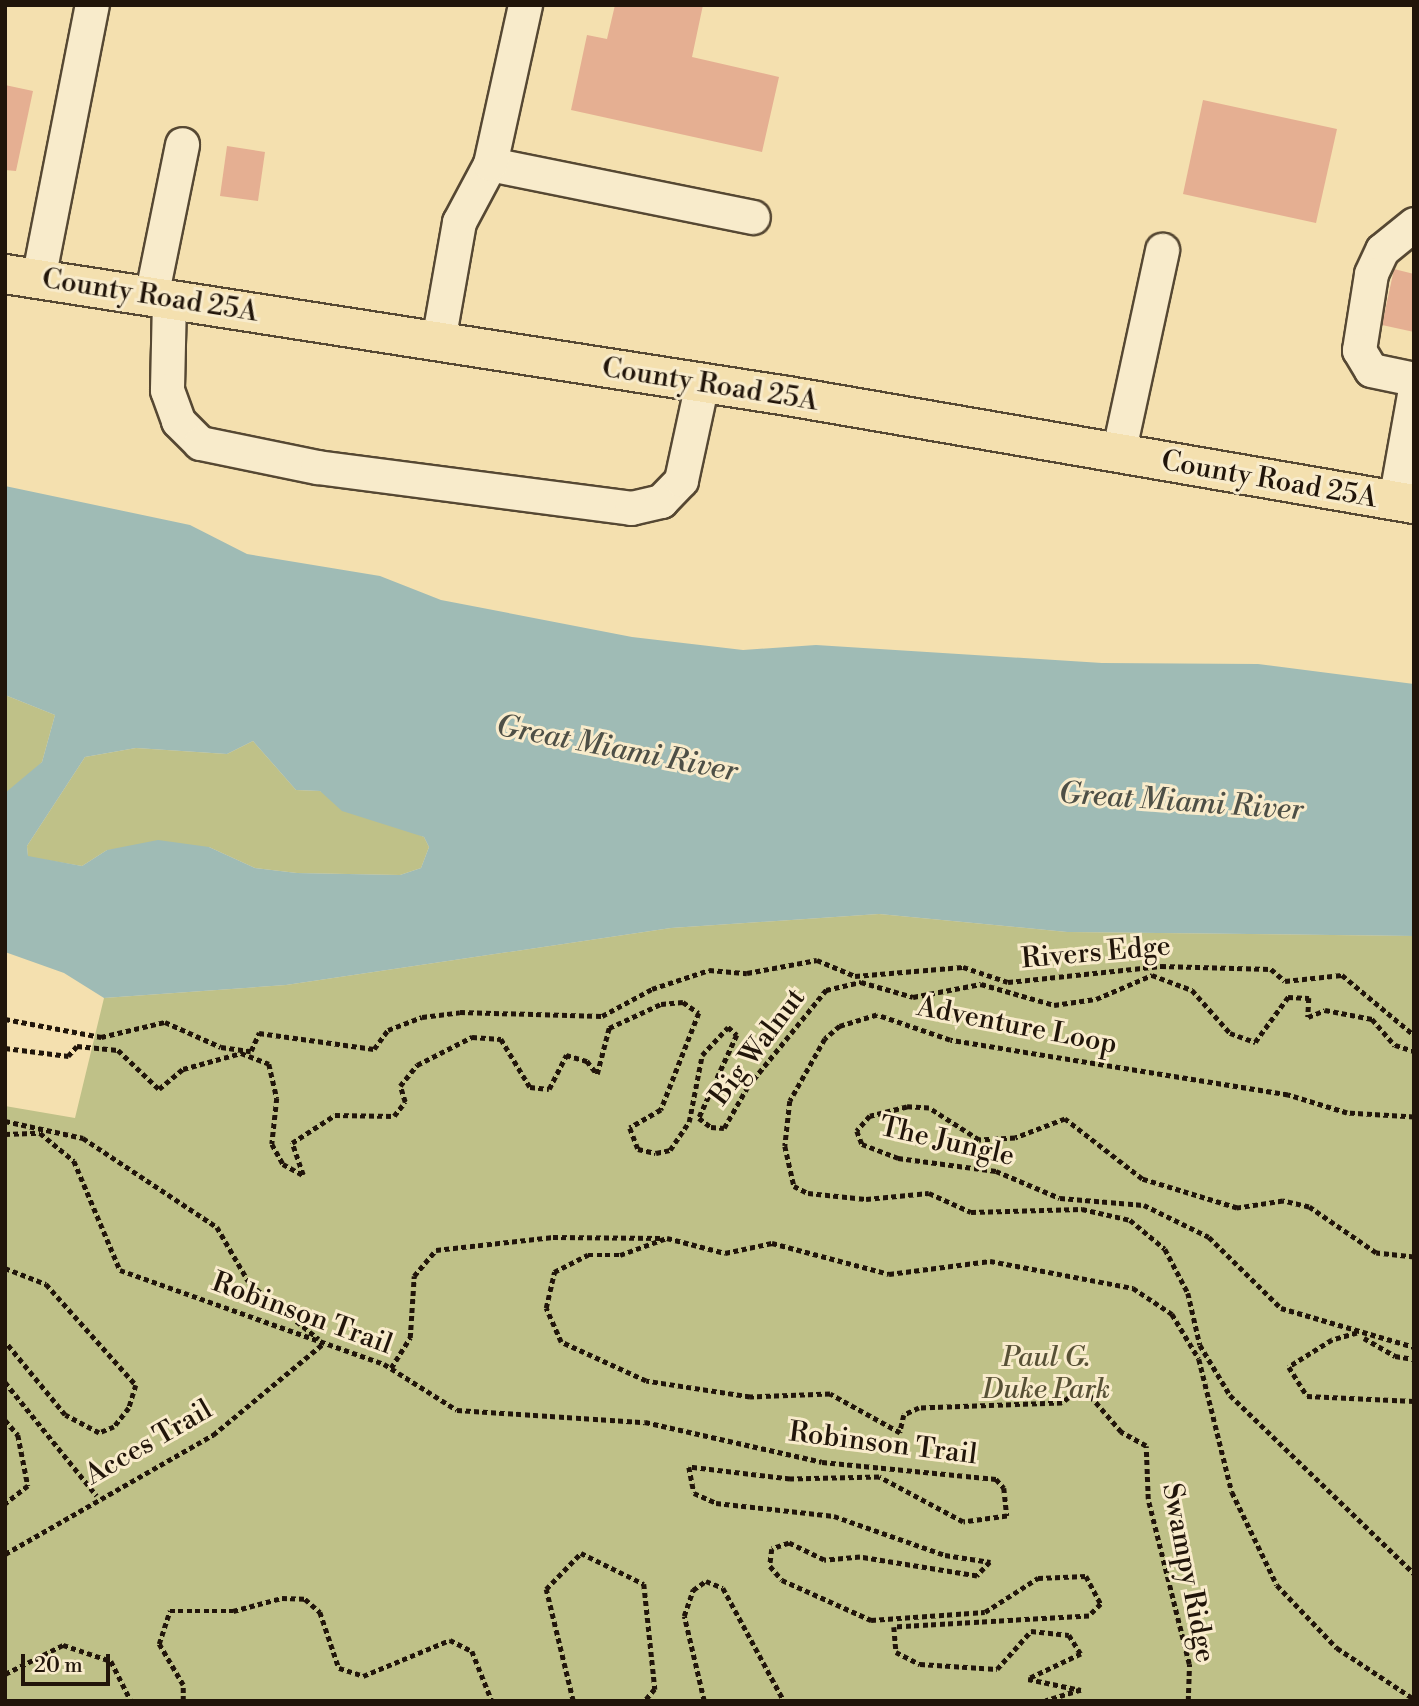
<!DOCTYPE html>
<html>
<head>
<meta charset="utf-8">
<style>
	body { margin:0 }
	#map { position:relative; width:1419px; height:1706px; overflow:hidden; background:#f4e0af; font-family:"Libre Bodoni",serif }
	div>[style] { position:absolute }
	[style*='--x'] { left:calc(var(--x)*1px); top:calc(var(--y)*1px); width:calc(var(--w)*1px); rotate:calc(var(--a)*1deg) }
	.green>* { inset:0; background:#bfc188 }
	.water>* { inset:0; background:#9fbbb5 }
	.building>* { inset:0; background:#e5af92 }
	.path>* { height:4.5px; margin-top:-2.25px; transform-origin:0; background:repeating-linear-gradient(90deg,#21150a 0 5px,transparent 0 8.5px) }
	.roads { filter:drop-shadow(2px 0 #564833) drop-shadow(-2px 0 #564833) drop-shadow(0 2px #564833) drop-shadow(0 -2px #564833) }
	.minor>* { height:33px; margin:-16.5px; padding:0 16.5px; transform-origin:16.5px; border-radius:16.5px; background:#f8ebcb }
	.major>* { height:38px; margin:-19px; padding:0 19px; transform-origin:19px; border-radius:19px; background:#f4e0af }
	span { translate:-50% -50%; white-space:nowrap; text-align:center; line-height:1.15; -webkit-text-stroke:6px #f8ebcb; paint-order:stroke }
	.street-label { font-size:28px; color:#21150a }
	.park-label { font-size:28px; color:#585136; font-style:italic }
	.water-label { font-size:30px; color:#4d4f46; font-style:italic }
	.frame { position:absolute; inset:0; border:7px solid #21150a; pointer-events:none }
	.scale { position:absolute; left:21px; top:1654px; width:89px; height:32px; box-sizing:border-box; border:4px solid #21150a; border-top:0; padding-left:9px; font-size:21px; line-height:24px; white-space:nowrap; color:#21150a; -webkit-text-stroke:5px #f8ebcb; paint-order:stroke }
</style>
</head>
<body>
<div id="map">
	<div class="green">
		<div style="clip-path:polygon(5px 695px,55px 715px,42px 762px,12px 794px,5px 793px)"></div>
		<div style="clip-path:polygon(253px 741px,296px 790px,320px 791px,424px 837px,429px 847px,421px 868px,400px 875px,297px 873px,255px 868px,209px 847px,107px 850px,82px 866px,28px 857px,27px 846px,85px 757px,136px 748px,227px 754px)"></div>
		<div style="clip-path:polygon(879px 914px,1067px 932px,1414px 936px,1414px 1701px,5px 1701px,5px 1106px,75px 1118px,104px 998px,286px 985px,671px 928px)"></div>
	</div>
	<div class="water">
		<div style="clip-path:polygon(evenodd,5px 486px,190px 525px,247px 554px,380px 576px,441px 600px,632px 637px,743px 650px,816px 645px,1102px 663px,1258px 664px,1414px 684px,1414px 936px,1067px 932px,879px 914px,671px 928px,286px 985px,104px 998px,64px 973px,5px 952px,5px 793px,42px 762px,55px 715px,5px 695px,5px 486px,253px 741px,296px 790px,320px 791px,342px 811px,424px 837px,429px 847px,421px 868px,400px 875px,297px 873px,255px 868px,209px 847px,158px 840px,107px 850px,82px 866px,28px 856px,27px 846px,85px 757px,136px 748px,227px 754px,253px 741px)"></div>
	</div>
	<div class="building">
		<div style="clip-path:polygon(615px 5px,703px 5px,692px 57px,779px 77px,762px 152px,571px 110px,587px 35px,607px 39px)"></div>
		<div style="clip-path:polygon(5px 85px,33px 91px,16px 171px,5px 170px)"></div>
		<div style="clip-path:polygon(1203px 100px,1337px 129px,1316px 223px,1183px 194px)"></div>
		<div style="clip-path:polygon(227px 146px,265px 152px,258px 201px,220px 196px)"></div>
		<div style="clip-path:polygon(1394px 269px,1414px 274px,1414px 332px,1382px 325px)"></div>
	</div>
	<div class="path">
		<div style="--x:5;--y:1019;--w:98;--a:10.6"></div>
		<div style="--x:101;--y:1037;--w:66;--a:-13.2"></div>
		<div style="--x:165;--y:1022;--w:61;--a:24.1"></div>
		<div style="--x:221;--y:1047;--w:30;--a:8"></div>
		<div style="--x:251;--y:1051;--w:20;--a:-66"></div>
		<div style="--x:259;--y:1033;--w:116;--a:7.9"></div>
		<div style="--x:374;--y:1049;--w:24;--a:-54"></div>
		<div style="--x:388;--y:1030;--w:36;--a:-21"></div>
		<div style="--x:422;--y:1017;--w:38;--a:-7"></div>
		<div style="--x:460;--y:1012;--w:142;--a:1.6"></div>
		<div style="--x:602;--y:1016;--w:57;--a:-28.4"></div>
		<div style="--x:652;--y:989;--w:60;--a:-18.4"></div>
		<div style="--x:709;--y:970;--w:38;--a:5"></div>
		<div style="--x:747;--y:973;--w:71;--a:-10.5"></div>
		<div style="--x:817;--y:960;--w:41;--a:22.8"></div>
		<div style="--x:855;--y:976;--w:108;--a:-4.8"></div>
		<div style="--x:963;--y:967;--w:47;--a:18.4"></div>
		<div style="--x:1008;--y:982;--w:154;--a:-6"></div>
		<div style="--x:1161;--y:966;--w:110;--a:1.6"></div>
		<div style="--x:1271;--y:969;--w:18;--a:41"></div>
		<div style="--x:1285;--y:981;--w:57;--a:-6"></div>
		<div style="--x:1342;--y:975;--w:94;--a:39.8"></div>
		<div style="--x:5;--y:1048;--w:64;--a:7.2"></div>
		<div style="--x:68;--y:1056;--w:13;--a:-48"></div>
		<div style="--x:77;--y:1046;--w:41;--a:5.6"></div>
		<div style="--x:118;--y:1050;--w:57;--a:43.6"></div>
		<div style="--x:159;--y:1089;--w:31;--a:-40"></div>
		<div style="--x:183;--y:1069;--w:60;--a:-15.4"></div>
		<div style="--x:241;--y:1053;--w:30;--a:21"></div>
		<div style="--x:269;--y:1064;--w:35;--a:77"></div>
		<div style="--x:277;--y:1098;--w:46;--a:96.2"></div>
		<div style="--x:272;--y:1144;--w:23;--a:61"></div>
		<div style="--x:283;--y:1164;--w:23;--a:29"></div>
		<div style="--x:303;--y:1175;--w:34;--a:-109"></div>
		<div style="--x:292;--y:1143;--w:51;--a:-33.1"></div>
		<div style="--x:335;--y:1115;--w:59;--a:1"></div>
		<div style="--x:394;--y:1116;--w:18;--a:-52"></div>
		<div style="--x:405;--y:1102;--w:17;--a:-107"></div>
		<div style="--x:400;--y:1086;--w:27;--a:-51"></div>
		<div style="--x:417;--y:1065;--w:62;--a:-27"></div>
		<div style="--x:472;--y:1037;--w:29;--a:4"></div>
		<div style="--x:501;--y:1039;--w:56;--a:58.9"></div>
		<div style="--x:530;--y:1087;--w:19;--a:6"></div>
		<div style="--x:549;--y:1089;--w:38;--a:-63"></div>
		<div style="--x:566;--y:1055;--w:22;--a:16"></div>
		<div style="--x:587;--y:1061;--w:16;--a:52"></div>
		<div style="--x:597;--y:1074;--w:48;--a:-75.4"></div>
		<div style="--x:609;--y:1028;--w:57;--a:-24.8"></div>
		<div style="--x:661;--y:1004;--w:22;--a:-5"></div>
		<div style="--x:683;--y:1002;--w:19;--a:35"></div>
		<div style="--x:699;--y:1013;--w:104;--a:111.4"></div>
		<div style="--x:661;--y:1110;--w:36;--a:150"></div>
		<div style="--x:630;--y:1128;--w:22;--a:69"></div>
		<div style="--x:638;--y:1149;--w:18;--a:13"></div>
		<div style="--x:656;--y:1153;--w:14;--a:-12"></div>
		<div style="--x:670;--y:1150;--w:34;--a:-56"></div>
		<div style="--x:689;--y:1122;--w:68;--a:-79"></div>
		<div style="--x:702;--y:1055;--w:38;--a:-47"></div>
		<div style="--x:728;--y:1027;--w:12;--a:42"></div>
		<div style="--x:737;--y:1035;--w:91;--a:114.6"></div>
		<div style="--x:699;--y:1118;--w:15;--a:37"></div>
		<div style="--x:711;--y:1127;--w:13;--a:4"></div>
		<div style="--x:724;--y:1128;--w:48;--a:-60.3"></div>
		<div style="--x:748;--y:1086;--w:124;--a:-50.9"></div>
		<div style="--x:826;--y:990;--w:36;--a:-13"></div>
		<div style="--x:861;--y:982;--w:54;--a:16.1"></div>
		<div style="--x:913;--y:997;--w:69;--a:-10.8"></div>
		<div style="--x:981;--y:984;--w:76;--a:16"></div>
		<div style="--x:1054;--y:1005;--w:42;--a:-8.1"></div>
		<div style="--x:1096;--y:999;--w:61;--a:-23.2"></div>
		<div style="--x:1152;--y:975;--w:43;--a:20.6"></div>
		<div style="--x:1192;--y:990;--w:57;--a:48.5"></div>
		<div style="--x:1230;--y:1033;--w:27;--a:20"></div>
		<div style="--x:1255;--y:1042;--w:56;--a:-53.7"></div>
		<div style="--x:1288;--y:997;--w:21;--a:3"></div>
		<div style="--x:1309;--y:998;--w:19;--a:93"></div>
		<div style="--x:1308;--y:1017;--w:18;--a:-22"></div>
		<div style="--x:1325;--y:1010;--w:48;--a:10.8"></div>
		<div style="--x:1372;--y:1019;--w:35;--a:49"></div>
		<div style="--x:1395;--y:1045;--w:20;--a:18"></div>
		<div style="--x:1414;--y:1117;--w:67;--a:-176.6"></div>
		<div style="--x:1347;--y:1113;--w:62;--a:-163"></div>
		<div style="--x:1288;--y:1095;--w:342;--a:-170.8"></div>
		<div style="--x:950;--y:1040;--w:77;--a:-161.1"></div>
		<div style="--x:877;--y:1015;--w:39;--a:163"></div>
		<div style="--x:840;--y:1026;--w:20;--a:139"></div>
		<div style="--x:825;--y:1039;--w:71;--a:119.4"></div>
		<div style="--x:790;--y:1101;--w:45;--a:96.3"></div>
		<div style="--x:785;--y:1146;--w:41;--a:77.3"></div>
		<div style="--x:794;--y:1186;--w:16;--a:27"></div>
		<div style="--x:808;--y:1193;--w:58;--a:5.9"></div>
		<div style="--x:866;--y:1199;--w:63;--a:-5.4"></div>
		<div style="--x:929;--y:1193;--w:46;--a:24.3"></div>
		<div style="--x:971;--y:1212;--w:111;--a:-1.5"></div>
		<div style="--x:1082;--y:1209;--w:49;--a:12.9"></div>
		<div style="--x:1130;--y:1220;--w:45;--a:39.6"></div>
		<div style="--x:1165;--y:1249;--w:50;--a:62.4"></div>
		<div style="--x:1188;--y:1293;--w:53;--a:77"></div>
		<div style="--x:1200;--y:1345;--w:58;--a:59"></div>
		<div style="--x:1230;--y:1395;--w:256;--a:44.1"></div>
		<div style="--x:5;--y:1121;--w:80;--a:12.3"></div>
		<div style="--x:83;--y:1138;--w:161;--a:33.6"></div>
		<div style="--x:217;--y:1227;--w:66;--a:59.9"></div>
		<div style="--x:250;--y:1284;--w:88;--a:38.6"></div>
		<div style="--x:5;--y:1134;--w:35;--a:-2"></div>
		<div style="--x:40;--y:1133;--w:44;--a:39.5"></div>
		<div style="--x:74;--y:1161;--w:118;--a:67.1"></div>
		<div style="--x:120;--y:1270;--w:280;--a:19.6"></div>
		<div style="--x:384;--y:1364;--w:86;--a:32.2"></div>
		<div style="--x:457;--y:1410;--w:188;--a:3.7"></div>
		<div style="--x:645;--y:1422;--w:181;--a:12.7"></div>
		<div style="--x:822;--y:1462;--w:175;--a:5.6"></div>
		<div style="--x:996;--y:1479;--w:12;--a:48"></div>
		<div style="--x:1004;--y:1488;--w:28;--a:84"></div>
		<div style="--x:1007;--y:1516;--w:44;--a:172.2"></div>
		<div style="--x:963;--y:1522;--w:95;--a:-151.8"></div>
		<div style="--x:879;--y:1477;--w:89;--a:178.7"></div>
		<div style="--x:790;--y:1479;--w:102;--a:-173.2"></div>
		<div style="--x:689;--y:1467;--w:26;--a:79"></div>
		<div style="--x:694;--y:1493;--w:24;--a:24"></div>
		<div style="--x:716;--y:1503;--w:119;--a:6.3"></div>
		<div style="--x:834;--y:1516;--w:118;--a:19.4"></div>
		<div style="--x:945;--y:1555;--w:46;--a:8.8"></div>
		<div style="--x:990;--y:1562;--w:19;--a:133"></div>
		<div style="--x:977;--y:1576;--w:119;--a:-170.8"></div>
		<div style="--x:860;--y:1557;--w:36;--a:175"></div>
		<div style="--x:824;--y:1560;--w:39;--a:-154"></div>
		<div style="--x:789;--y:1543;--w:18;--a:161"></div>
		<div style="--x:772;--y:1549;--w:17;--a:97"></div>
		<div style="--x:770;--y:1566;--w:18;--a:49"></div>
		<div style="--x:782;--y:1580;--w:98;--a:24.2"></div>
		<div style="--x:871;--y:1620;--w:114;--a:-4"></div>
		<div style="--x:985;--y:1612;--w:63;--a:-32.7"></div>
		<div style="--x:1038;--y:1578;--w:48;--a:-2.4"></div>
		<div style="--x:1086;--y:1576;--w:32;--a:62"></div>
		<div style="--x:1101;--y:1604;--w:17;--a:135"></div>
		<div style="--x:1089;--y:1616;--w:195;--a:176.8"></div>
		<div style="--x:894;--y:1627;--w:25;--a:85"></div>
		<div style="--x:896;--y:1652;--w:27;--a:27"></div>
		<div style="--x:920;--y:1664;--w:77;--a:3.7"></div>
		<div style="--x:997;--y:1669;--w:51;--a:-48.2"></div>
		<div style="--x:1031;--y:1631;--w:38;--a:6"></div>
		<div style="--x:1069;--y:1635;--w:22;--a:58"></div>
		<div style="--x:1081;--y:1654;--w:59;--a:154.7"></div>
		<div style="--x:1028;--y:1679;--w:54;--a:11.7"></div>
		<div style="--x:1081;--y:1690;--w:37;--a:163"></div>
		<div style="--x:1414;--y:1257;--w:38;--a:-174"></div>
		<div style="--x:1376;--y:1253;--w:81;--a:-145.5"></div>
		<div style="--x:1309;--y:1207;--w:27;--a:-167"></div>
		<div style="--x:1283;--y:1201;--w:47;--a:171.3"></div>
		<div style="--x:1237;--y:1208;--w:99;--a:-163"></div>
		<div style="--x:1142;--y:1179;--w:98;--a:-142.1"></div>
		<div style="--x:1065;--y:1119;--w:53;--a:159.2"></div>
		<div style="--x:1015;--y:1138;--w:36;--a:177"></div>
		<div style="--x:979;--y:1140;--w:59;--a:-147.4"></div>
		<div style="--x:929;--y:1108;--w:22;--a:-177"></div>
		<div style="--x:907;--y:1107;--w:38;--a:166"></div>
		<div style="--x:870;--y:1116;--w:20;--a:131"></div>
		<div style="--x:857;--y:1131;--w:14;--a:69"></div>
		<div style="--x:862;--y:1144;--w:39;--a:21"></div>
		<div style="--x:898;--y:1158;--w:99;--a:7.6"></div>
		<div style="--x:996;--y:1171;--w:69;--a:22.9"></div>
		<div style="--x:1060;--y:1198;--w:84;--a:4.8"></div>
		<div style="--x:1144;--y:1205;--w:72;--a:26.2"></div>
		<div style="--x:1209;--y:1237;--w:101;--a:44.6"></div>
		<div style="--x:1281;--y:1308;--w:139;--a:16.3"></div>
		<div style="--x:5;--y:1268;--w:44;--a:21.3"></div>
		<div style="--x:46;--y:1284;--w:135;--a:48.3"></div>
		<div style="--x:136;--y:1385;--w:24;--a:107"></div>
		<div style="--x:129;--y:1408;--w:24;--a:128"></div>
		<div style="--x:114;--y:1427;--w:16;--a:158"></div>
		<div style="--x:99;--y:1433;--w:38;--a:-152"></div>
		<div style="--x:65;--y:1415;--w:94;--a:-129.4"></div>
		<div style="--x:1357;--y:1333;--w:26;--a:164"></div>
		<div style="--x:1332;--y:1340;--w:51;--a:147.9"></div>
		<div style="--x:1289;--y:1367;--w:34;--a:58"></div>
		<div style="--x:1307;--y:1396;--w:107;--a:2.7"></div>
		<div style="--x:1364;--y:1338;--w:36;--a:30"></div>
		<div style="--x:1395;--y:1356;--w:19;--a:9"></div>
		<div style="--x:391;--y:1368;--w:36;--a:-58"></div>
		<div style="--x:410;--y:1338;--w:62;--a:-86.3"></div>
		<div style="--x:414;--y:1276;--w:34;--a:-50"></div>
		<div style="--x:436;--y:1250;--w:118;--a:-6.3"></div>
		<div style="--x:553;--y:1237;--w:110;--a:0.5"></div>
		<div style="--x:5;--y:1382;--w:146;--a:51.1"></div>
		<div style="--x:5;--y:1420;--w:20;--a:49"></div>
		<div style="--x:18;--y:1435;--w:52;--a:78.9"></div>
		<div style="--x:28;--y:1486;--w:29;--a:142"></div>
		<div style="--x:5;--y:1554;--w:240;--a:-29.8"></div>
		<div style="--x:213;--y:1435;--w:144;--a:-39.7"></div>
		<div style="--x:5;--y:1674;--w:65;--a:-26.6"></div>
		<div style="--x:63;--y:1645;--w:51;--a:18.4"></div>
		<div style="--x:111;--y:1661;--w:45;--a:63.4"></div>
		<div style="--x:183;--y:1701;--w:16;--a:-90"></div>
		<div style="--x:183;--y:1685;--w:48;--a:-120.3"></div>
		<div style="--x:159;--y:1644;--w:35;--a:-72"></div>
		<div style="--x:170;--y:1611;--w:63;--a:0"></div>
		<div style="--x:233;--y:1611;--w:51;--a:-14.9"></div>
		<div style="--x:282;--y:1598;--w:23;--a:2"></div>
		<div style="--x:305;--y:1599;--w:20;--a:41"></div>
		<div style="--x:320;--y:1612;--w:59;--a:71.3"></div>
		<div style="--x:339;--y:1668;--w:25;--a:18"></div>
		<div style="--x:363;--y:1676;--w:94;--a:-22.5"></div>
		<div style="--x:450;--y:1640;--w:25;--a:27"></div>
		<div style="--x:472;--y:1651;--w:54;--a:68.2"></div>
		<div style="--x:573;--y:1701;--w:115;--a:-103.6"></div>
		<div style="--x:546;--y:1589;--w:50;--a:-45.8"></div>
		<div style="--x:581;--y:1553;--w:70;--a:26.2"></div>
		<div style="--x:644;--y:1584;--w:106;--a:84"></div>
		<div style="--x:655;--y:1689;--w:16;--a:130"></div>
		<div style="--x:704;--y:1701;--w:87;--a:-103.2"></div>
		<div style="--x:684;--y:1616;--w:28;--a:-71"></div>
		<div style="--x:693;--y:1590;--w:16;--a:-35"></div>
		<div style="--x:706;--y:1581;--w:18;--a:22"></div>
		<div style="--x:723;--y:1588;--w:128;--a:61.6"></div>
		<div style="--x:1188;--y:1701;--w:37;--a:-88"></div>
		<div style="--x:1189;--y:1664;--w:170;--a:-104"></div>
		<div style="--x:1148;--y:1499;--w:53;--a:-92.2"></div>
		<div style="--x:1146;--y:1446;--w:29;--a:-151"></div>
		<div style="--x:1121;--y:1432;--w:60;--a:-130.9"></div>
		<div style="--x:1082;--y:1387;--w:26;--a:141"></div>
		<div style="--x:1062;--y:1403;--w:143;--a:178"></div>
		<div style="--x:919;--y:1408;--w:17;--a:155"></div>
		<div style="--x:904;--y:1415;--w:18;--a:103"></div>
		<div style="--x:900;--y:1433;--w:80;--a:-150.9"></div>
		<div style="--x:830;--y:1394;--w:80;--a:177.9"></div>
		<div style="--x:750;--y:1397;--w:105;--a:-171.3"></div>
		<div style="--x:646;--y:1381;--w:94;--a:-155.4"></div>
		<div style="--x:561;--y:1342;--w:37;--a:-114"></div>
		<div style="--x:546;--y:1308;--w:37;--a:-77"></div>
		<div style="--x:554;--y:1272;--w:38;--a:-27"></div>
		<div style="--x:588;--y:1255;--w:32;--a:0"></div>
		<div style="--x:620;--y:1255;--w:50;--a:-19.9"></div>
		<div style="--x:667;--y:1238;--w:60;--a:14.5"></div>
		<div style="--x:725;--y:1253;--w:48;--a:-12"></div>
		<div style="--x:772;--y:1243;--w:121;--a:14.8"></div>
		<div style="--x:889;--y:1274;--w:102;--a:-7.3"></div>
		<div style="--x:990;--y:1261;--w:146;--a:10.7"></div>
		<div style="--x:1133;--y:1288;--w:47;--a:33.7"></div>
		<div style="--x:1172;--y:1314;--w:52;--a:59"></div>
		<div style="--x:1199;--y:1359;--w:137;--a:76.1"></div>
		<div style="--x:1232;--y:1492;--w:103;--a:64.2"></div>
		<div style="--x:1277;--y:1585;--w:87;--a:46.4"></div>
		<div style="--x:1337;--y:1648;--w:92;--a:33.5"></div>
	</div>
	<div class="roads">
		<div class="minor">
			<div style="--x:490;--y:164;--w:268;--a:11.4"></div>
			<div style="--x:1414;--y:224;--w:41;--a:140.9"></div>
			<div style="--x:1382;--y:250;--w:26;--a:115"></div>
			<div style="--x:1371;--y:274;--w:77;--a:99"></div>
			<div style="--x:1359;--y:350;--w:23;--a:59"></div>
			<div style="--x:1371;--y:370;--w:44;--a:11.8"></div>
			<div style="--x:38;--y:279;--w:279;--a:-78.9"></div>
			<div style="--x:151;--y:297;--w:156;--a:-78.5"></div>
			<div style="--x:169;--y:300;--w:90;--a:91.3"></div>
			<div style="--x:167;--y:390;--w:33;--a:70"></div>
			<div style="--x:178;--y:421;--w:31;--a:45"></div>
			<div style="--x:200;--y:443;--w:119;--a:11.6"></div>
			<div style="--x:317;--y:467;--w:317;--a:7.4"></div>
			<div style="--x:631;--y:508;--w:31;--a:-13"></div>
			<div style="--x:661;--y:501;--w:29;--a:-46"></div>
			<div style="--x:681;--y:480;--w:99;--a:-77.8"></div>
			<div style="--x:438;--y:341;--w:121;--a:-80"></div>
			<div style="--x:459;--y:222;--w:66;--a:-61.9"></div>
			<div style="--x:490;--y:164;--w:163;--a:-77.6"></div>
			<div style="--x:1118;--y:454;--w:209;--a:-77.8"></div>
			<div style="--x:1395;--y:501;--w:109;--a:-79.9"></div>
		</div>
		<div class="major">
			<div style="--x:5;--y:274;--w:792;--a:8.86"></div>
			<div style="--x:788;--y:396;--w:635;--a:9.79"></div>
		</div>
	</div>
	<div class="street-label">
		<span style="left:150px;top:296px;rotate:9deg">County Road 25A</span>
		<span style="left:710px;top:385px;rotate:9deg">County Road 25A</span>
		<span style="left:1269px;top:480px;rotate:10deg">County Road 25A</span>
		<span style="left:1096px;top:953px;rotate:-5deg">Rivers Edge</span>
		<span style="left:1017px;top:1026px;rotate:11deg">Adventure Loop</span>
		<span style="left:758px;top:1047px;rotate:-53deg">Big Walnut</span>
		<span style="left:947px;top:1142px;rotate:13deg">The Jungle</span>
		<span style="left:302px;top:1314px;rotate:20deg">Robinson Trail</span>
		<span style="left:149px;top:1443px;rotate:-30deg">Acces Trail</span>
		<span style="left:883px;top:1444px;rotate:7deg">Robinson Trail</span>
		<span style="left:1188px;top:1573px;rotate:79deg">Swampy Ridge</span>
	</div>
	<div class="park-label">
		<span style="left:1046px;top:1374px">Paul G.<br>Duke Park</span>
	</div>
	<div class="water-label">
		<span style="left:617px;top:749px;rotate:11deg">Great Miami River</span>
		<span style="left:1181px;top:802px;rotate:4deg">Great Miami River</span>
	</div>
	<div class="frame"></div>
	<div class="scale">20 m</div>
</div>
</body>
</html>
